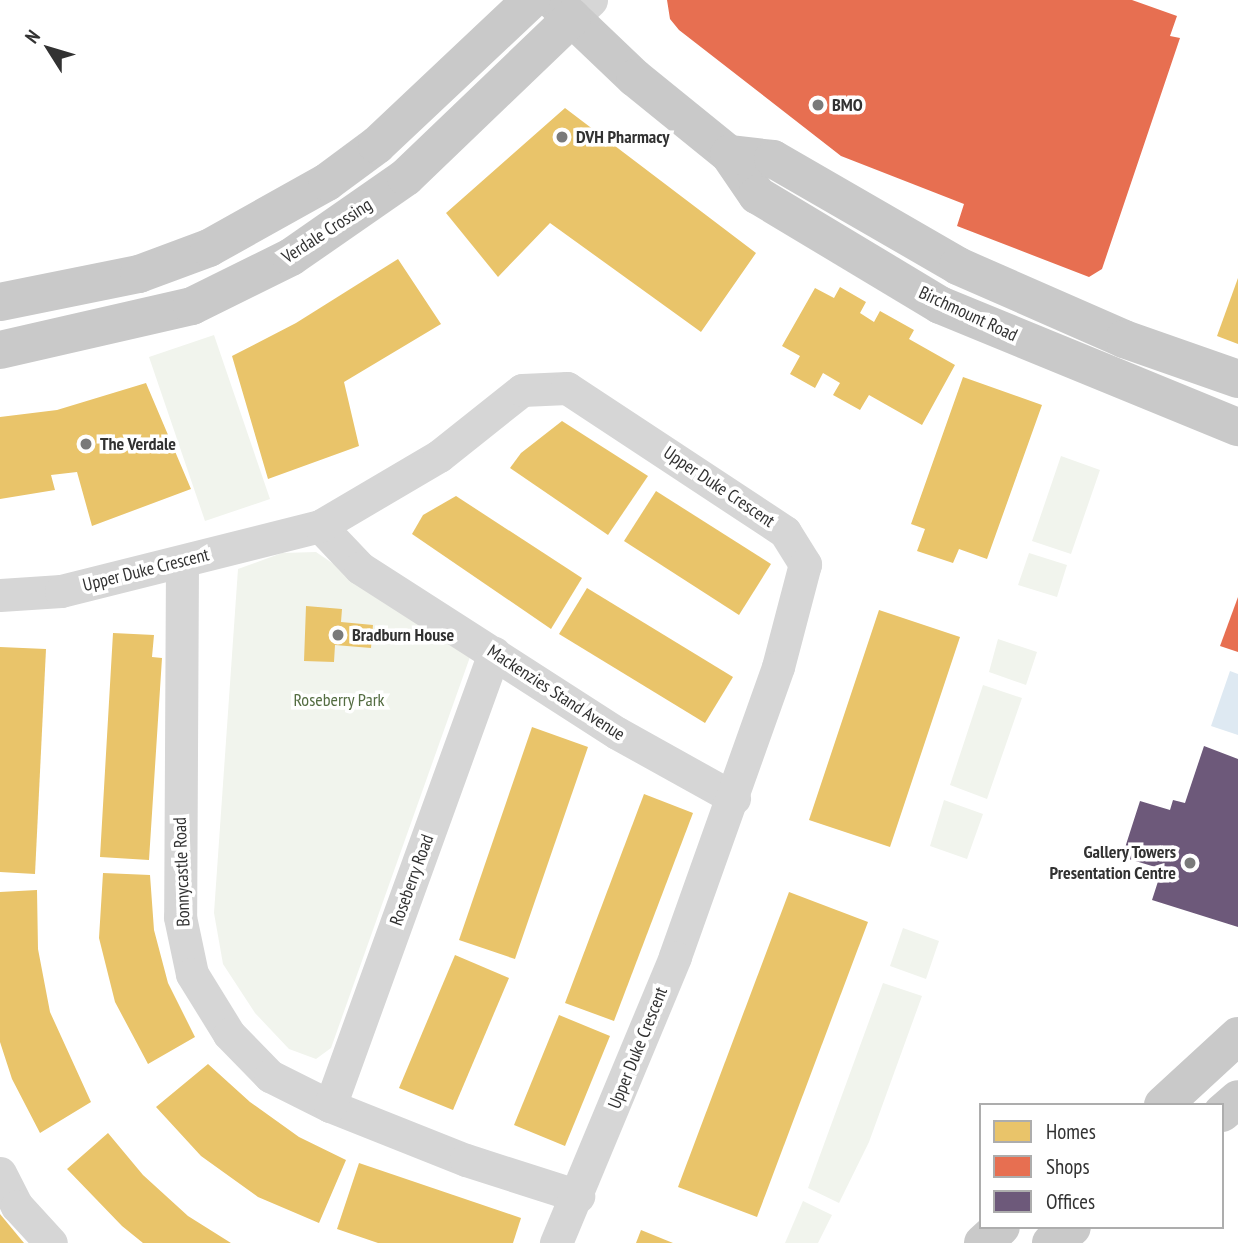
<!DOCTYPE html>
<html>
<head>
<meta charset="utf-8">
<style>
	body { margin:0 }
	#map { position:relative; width:1238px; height:1243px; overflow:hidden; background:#fff; font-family:"PT Sans Narrow",sans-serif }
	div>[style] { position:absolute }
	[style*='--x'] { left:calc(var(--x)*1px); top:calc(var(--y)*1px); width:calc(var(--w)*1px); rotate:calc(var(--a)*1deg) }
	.green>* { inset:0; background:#f1f4ed }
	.water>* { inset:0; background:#dee9f2 }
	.homes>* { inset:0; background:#e9c46a }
	.shops>* { inset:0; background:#e76f51 }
	.offices>* { inset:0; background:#6d597a }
	.minor>* { height:33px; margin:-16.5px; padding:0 16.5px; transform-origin:16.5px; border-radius:16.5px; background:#d6d6d6 }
	.major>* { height:38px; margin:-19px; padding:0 19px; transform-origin:19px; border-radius:19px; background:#c9c9c9 }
	.dots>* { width:19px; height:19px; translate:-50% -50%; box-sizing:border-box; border:4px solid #fff; border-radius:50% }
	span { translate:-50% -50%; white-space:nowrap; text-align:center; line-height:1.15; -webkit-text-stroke:7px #fff; paint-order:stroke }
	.poi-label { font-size:18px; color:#323232; font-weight:700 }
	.left { translate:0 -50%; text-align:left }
	.right { translate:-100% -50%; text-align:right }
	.street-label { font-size:18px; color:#323232 }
	.park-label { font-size:18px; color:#536c41 }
	.legend { position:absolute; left:979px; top:1103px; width:245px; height:126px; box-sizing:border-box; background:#fff; border:2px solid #adadad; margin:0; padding:9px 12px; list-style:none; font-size:21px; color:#323232 }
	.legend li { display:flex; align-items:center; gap:14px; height:35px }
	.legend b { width:35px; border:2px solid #adadad }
	.north { position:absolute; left:14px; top:14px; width:70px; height:70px; -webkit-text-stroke:5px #fff; paint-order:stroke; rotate:307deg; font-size:19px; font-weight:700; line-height:28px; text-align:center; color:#323232 }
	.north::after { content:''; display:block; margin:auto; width:24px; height:32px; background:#323232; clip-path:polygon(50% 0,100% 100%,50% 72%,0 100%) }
</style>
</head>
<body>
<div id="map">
	<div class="green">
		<div style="clip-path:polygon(214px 335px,270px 499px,205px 521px,149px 357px)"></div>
		<div style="clip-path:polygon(1061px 456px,1100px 470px,1071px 554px,1032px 541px)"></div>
		<div style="clip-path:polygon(316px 552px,470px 657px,331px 1048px,316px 1059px,289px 1049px,255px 1013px,223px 964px,214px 913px,238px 569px,282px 553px)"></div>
		<div style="clip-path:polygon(1029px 553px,1067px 565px,1057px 597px,1018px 585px)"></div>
		<div style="clip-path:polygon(998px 639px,1037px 652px,1026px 685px,989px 672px)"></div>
		<div style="clip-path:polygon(983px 685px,1022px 698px,987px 799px,950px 785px)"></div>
		<div style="clip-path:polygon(944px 800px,983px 814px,967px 859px,930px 846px)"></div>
		<div style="clip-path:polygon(903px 928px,939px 941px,926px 979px,890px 966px)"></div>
		<div style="clip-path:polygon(883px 983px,922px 996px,869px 1142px,839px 1203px,808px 1188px)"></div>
		<div style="clip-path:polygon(803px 1201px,832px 1215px,818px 1243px,785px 1243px)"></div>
	</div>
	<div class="water">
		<div style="clip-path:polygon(1230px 671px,1238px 674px,1238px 735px,1211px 726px)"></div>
	</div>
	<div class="homes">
		<div style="clip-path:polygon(565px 108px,756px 253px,701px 332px,550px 223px,498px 277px,446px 213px)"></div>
		<div style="clip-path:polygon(398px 259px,441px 324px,344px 382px,359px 446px,268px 479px,232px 356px,296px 323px)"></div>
		<div style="clip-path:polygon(1238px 278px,1238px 344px,1217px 336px)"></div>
		<div style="clip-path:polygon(840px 287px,866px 302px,860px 313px,874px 322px,880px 311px,914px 330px,909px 339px,955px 365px,922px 425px,869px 395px,860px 410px,833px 395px,840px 383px,823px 373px,815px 388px,790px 374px,800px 356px,782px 346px,815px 288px,834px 298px)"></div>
		<div style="clip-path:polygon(963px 377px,1042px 405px,987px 559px,959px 549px,953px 563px,917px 551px,925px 529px,911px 524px)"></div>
		<div style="clip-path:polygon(146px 383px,191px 489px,92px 526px,77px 472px,51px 475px,55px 490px,0 499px,0 417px,57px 410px)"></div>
		<div style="clip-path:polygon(562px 421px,648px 476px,608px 535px,510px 468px,521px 453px)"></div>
		<div style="clip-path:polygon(656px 491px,771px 564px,739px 615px,624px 541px)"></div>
		<div style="clip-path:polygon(456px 496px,582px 578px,551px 629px,412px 534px,423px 515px)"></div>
		<div style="clip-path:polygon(587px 588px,733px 677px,705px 723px,559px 634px)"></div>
		<div style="clip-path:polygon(306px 606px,342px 609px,341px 622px,373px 625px,371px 648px,335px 645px,334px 662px,304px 661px)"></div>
		<div style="clip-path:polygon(879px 610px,960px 637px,890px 847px,809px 820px)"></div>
		<div style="clip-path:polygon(113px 633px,154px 635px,152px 657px,162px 658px,149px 860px,100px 857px)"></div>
		<div style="clip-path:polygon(0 647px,46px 649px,35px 874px,0 872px)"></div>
		<div style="clip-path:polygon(532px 727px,588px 747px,515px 959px,459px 940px)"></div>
		<div style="clip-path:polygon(644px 794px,693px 813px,614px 1021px,565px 1003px)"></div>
		<div style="clip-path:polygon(103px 873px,150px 875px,154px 930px,168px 983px,195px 1037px,148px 1064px,115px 1002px,99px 938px)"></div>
		<div style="clip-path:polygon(37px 890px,38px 949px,50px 1012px,91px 1102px,40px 1133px,12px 1079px,0 1042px,0 892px)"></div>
		<div style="clip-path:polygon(789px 892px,868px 922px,757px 1217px,678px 1187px)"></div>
		<div style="clip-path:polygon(455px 955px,509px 978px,453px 1110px,399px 1088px)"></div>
		<div style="clip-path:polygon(559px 1015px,610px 1036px,565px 1146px,514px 1125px)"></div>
		<div style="clip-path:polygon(208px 1064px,250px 1102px,299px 1137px,346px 1160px,319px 1223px,258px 1197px,201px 1156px,156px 1107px)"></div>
		<div style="clip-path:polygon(108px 1133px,143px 1175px,188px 1216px,231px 1243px,143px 1243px,122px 1226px,67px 1169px)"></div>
		<div style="clip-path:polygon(359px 1163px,521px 1218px,513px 1243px,378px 1243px,337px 1229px)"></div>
		<div style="clip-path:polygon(0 1214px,24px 1243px,0 1243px)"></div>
		<div style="clip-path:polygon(641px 1230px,673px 1243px,636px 1243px)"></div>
	</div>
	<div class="shops">
		<div style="clip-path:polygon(667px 0,1132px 0,1177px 16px,1170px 36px,1180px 38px,1102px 269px,1089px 277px,957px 226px,964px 204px,841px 156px,679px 30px,670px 19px)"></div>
		<div style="clip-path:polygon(1238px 597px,1238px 652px,1220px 646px)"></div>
	</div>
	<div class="offices">
		<div style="clip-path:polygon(1204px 746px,1238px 759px,1238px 927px,1152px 900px,1162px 869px,1122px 857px,1140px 801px,1170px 810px,1173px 800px,1185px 803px)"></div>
	</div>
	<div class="minor">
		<div style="--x:572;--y:18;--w:26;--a:-43"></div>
		<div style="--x:320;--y:526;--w:58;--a:46.4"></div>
		<div style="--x:360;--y:568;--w:305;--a:32.7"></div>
		<div style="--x:617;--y:733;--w:134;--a:29.1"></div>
		<div style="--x:182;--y:562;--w:355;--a:90.3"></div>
		<div style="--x:180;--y:917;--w:58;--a:78.1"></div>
		<div style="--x:192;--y:974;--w:70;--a:58.3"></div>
		<div style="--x:229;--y:1034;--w:59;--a:45.7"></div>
		<div style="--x:270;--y:1076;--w:67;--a:26.6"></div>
		<div style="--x:330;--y:1106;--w:146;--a:21.7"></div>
		<div style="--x:466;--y:1160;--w:118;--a:17.8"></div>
		<div style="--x:0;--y:595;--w:61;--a:-3.8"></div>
		<div style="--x:61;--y:591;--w:267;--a:-14.1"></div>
		<div style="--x:320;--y:526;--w:138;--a:-30.5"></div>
		<div style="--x:439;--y:456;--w:106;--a:-38.5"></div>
		<div style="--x:522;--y:390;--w:45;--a:-2.5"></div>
		<div style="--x:567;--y:388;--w:261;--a:33.4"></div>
		<div style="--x:785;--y:532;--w:38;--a:58"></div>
		<div style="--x:805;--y:564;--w:106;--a:104.7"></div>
		<div style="--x:778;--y:667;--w:308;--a:109.6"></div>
		<div style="--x:675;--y:957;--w:310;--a:112.6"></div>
		<div style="--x:330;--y:1106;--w:482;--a:-70.1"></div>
		<div style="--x:0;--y:1173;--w:37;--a:63"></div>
		<div style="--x:17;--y:1206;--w:50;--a:47.4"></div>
	</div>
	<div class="major">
		<div style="--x:553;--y:0;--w:113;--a:43.6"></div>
		<div style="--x:635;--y:78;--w:121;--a:39"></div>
		<div style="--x:729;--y:154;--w:50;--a:55.7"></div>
		<div style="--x:757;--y:195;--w:214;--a:31"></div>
		<div style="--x:940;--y:305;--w:322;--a:22.3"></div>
		<div style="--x:729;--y:154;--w:44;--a:6.5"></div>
		<div style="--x:773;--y:159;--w:214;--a:30"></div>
		<div style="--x:958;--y:266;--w:181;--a:23.7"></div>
		<div style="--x:1124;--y:339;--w:121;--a:19.3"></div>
		<div style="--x:0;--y:302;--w:142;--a:-11.4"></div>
		<div style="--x:139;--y:274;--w:75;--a:-20.4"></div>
		<div style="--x:209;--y:248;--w:135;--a:-29.2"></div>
		<div style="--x:327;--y:182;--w:62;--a:-36.5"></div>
		<div style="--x:377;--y:145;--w:212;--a:-43.3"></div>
		<div style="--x:0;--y:350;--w:197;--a:-12.9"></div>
		<div style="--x:192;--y:306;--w:110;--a:-26.3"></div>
		<div style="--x:291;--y:257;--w:140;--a:-34.8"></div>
		<div style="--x:406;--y:177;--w:230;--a:-43.8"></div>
		<div style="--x:1163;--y:1105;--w:102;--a:-42.6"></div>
		<div style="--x:1222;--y:1113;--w:21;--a:-41"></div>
		<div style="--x:983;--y:1243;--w:24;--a:-42"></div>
		<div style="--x:1051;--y:1243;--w:26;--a:-37"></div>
	</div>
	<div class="dots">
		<div style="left:818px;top:105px;background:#7a7a7a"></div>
		<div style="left:562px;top:137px;background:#7a7a7a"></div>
		<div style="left:86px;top:444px;background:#7a7a7a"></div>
		<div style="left:338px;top:635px;background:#7a7a7a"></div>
		<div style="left:1190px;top:863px;background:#7a7a7a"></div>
	</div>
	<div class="poi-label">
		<span class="left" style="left:832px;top:105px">BMO</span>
		<span class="left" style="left:576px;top:137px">DVH Pharmacy</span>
		<span class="left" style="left:100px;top:444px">The Verdale</span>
		<span class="left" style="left:352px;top:635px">Bradburn House</span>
		<span class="right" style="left:1176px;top:863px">Gallery Towers<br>Presentation Centre</span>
	</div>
	<div class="street-label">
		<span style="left:327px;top:231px;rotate:-33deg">Verdale Crossing</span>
		<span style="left:968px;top:314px;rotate:25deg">Birchmount Road</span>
		<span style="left:719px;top:487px;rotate:34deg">Upper Duke Crescent</span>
		<span style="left:146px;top:570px;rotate:-14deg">Upper Duke Crescent</span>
		<span style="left:556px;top:693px;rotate:33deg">Mackenzies Stand Avenue</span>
		<span style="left:182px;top:872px;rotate:-92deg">Bonnycastle Road</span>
		<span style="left:412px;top:880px;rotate:-70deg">Roseberry Road</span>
		<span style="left:638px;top:1048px;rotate:-68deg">Upper Duke Crescent</span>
	</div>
	<div class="park-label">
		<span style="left:339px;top:700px">Roseberry Park</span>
	</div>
	<ul class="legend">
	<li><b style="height:19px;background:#e9c46a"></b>Homes</li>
	<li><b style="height:19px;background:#e76f51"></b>Shops</li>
	<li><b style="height:19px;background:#6d597a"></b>Offices</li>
	</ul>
	<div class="north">N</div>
</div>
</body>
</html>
